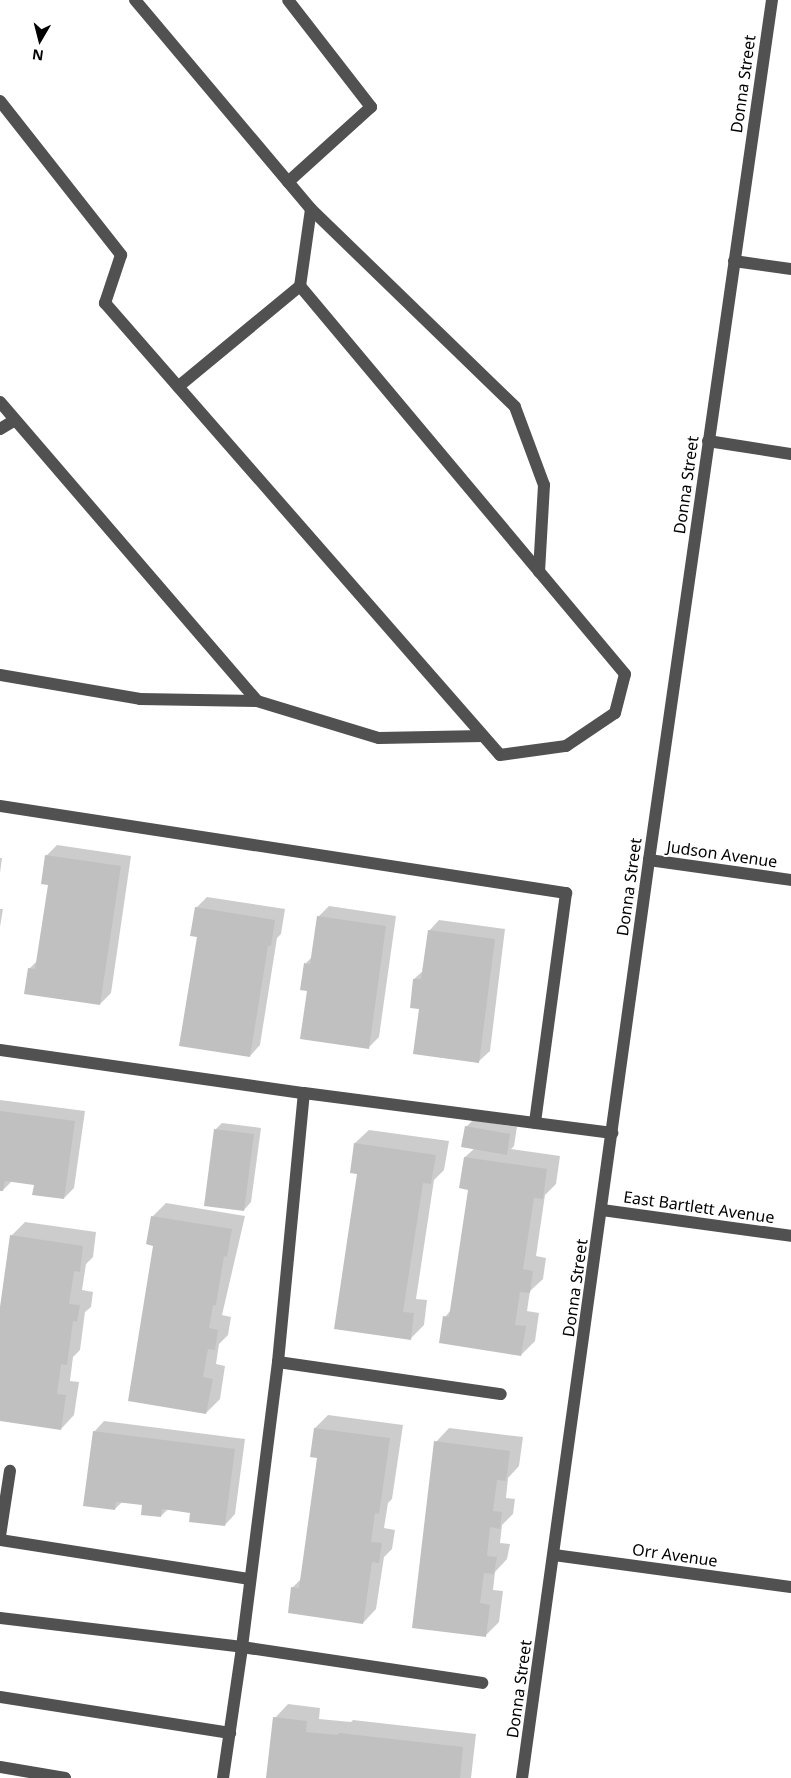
<!DOCTYPE html>
<html>
<head>
<meta charset="utf-8">
<style>
	body { margin:0 }
	#map { position:relative; width:791px; height:1778px; overflow:hidden; background:#fff; font-family:"Noto Sans",sans-serif }
	div>[style] { position:absolute }
	[style*='--x'] { left:calc(var(--x)*1px); top:calc(var(--y)*1px); width:calc(var(--w)*1px); rotate:calc(var(--a)*1deg) }
	.shadow>* { inset:0; background:#0003 }
	.building>* { inset:0; background:#c0c0c0 }
	.minor>* { height:12px; margin:-6px; padding:0 6px; transform-origin:6px; border-radius:6px; background:#515151 }
	span { translate:-50% -50%; white-space:nowrap; text-align:center; line-height:1.15; -webkit-text-stroke:4px #fff; paint-order:stroke }
	.street-label { font-size:16px; color:#000 }
	.north { position:absolute; left:15px; top:15px; width:50px; height:50px; -webkit-text-stroke:4px #fff; paint-order:stroke; rotate:188deg; font-size:14px; font-weight:700; line-height:20px; text-align:center; color:#000 }
	.north::after { content:''; display:block; margin:auto; width:18px; height:22px; background:#000; clip-path:polygon(50% 0,100% 100%,50% 72%,0 100%) }
</style>
</head>
<body>
<div id="map">
	<div class="shadow">
		<div style="clip-path:polygon(57px 845px,131px 856px,111px 993px,100px 1004px,29px 969px,38px 960px,49px 884px,46px 856px)"></div>
		<div style="clip-path:polygon(0 858px,2px 858px,0 873px)"></div>
		<div style="clip-path:polygon(207px 897px,285px 909px,281px 934px,277px 938px,260px 1045px,250px 1056px,199px 936px,196px 908px)"></div>
		<div style="clip-path:polygon(329px 906px,396px 916px,379px 1037px,369px 1047px,308px 990px,306px 963px,313px 956px,318px 917px)"></div>
		<div style="clip-path:polygon(0 909px,3px 909px,0 927px)"></div>
		<div style="clip-path:polygon(439px 920px,505px 929px,490px 1051px,479px 1061px,421px 1008px,414px 979px,424px 970px,429px 931px)"></div>
		<div style="clip-path:polygon(0 1100px,85px 1111px,74px 1188px,64px 1198px,35px 1184px,12px 1181px,3px 1190px,0 1190px)"></div>
		<div style="clip-path:polygon(473px 1120px,517px 1127px,514px 1146px,511px 1149px,560px 1156px,556px 1184px,545px 1195px,536px 1256px,546px 1258px,543px 1279px,530px 1291px,527px 1311px,539px 1313px,535px 1341px,521px 1355px,445px 1317px,451px 1310px,470px 1189px,465px 1157px,475px 1148px,466px 1127px)"></div>
		<div style="clip-path:polygon(222px 1123px,261px 1128px,251px 1202px,244px 1210px,215px 1130px)"></div>
		<div style="clip-path:polygon(369px 1130px,449px 1141px,444px 1170px,434px 1180px,416px 1299px,427px 1300px,424px 1325px,410px 1339px,358px 1172px,355px 1143px)"></div>
		<div style="clip-path:polygon(166px 1203px,245px 1216px,222px 1315px,231px 1317px,228px 1335px,219px 1344px,216px 1364px,225px 1366px,220px 1399px,206px 1413px,155px 1245px,148px 1243px,153px 1216px)"></div>
		<div style="clip-path:polygon(25px 1222px,96px 1232px,93px 1257px,86px 1264px,82px 1290px,93px 1292px,91px 1307px,85px 1312px,80px 1350px,73px 1357px,70px 1381px,79px 1382px,74px 1415px,61px 1429px,0 1420px,0 1316px,11px 1236px)"></div>
		<div style="clip-path:polygon(328px 1415px,403px 1425px,392px 1499px,388px 1503px,384px 1528px,395px 1530px,392px 1549px,384px 1557px,376px 1609px,363px 1623px,292px 1588px,301px 1579px,318px 1457px,315px 1428px)"></div>
		<div style="clip-path:polygon(104px 1421px,245px 1439px,235px 1514px,225px 1525px,192px 1512px,168px 1509px,161px 1516px,143px 1504px,122px 1502px,115px 1509px,94px 1432px)"></div>
		<div style="clip-path:polygon(449px 1428px,523px 1437px,519px 1466px,508px 1478px,506px 1498px,515px 1499px,513px 1514px,502px 1525px,500px 1543px,510px 1544px,507px 1559px,495px 1572px,493px 1590px,503px 1591px,499px 1622px,485px 1636px,436px 1442px)"></div>
		<div style="clip-path:polygon(288px 1704px,320px 1708px,319px 1719px,351px 1722px,353px 1720px,476px 1734px,471px 1778px,267px 1778px,275px 1718px)"></div>
	</div>
	<div class="building">
		<div style="clip-path:polygon(45px 855px,121px 866px,100px 1005px,24px 994px,28px 968px,35px 969px,48px 885px,41px 884px)"></div>
		<div style="clip-path:polygon(195px 907px,275px 920px,271px 946px,268px 946px,250px 1057px,179px 1046px,197px 937px,190px 936px)"></div>
		<div style="clip-path:polygon(317px 916px,386px 926px,369px 1049px,300px 1039px,307px 991px,300px 990px,304px 963px,310px 964px)"></div>
		<div style="clip-path:polygon(428px 930px,495px 939px,479px 1063px,413px 1054px,419px 1009px,410px 1008px,413px 979px,421px 979px)"></div>
		<div style="clip-path:polygon(0 1111px,75px 1121px,64px 1199px,32px 1195px,34px 1185px,5px 1181px,3px 1191px,0 1191px)"></div>
		<div style="clip-path:polygon(465px 1126px,510px 1134px,507px 1155px,461px 1147px)"></div>
		<div style="clip-path:polygon(214px 1129px,254px 1134px,244px 1211px,204px 1206px)"></div>
		<div style="clip-path:polygon(354px 1143px,436px 1155px,431px 1184px,423px 1183px,403px 1312px,414px 1313px,411px 1340px,334px 1329px,357px 1174px,350px 1173px)"></div>
		<div style="clip-path:polygon(464px 1157px,547px 1169px,543px 1199px,534px 1198px,523px 1269px,533px 1271px,530px 1293px,520px 1292px,515px 1325px,526px 1326px,521px 1356px,439px 1343px,443px 1316px,449px 1317px,468px 1190px,459px 1188px)"></div>
		<div style="clip-path:polygon(151px 1216px,232px 1229px,227px 1257px,224px 1256px,216px 1305px,213px 1305px,209px 1328px,218px 1330px,215px 1350px,208px 1349px,203px 1377px,213px 1379px,206px 1414px,128px 1401px,153px 1246px,146px 1244px)"></div>
		<div style="clip-path:polygon(10px 1235px,83px 1246px,80px 1272px,74px 1271px,69px 1304px,80px 1305px,77px 1322px,73px 1321px,67px 1365px,61px 1364px,57px 1394px,66px 1395px,61px 1430px,0 1421px,0 1307px)"></div>
		<div style="clip-path:polygon(314px 1428px,390px 1438px,379px 1514px,375px 1513px,371px 1542px,382px 1543px,379px 1563px,372px 1562px,363px 1624px,288px 1613px,291px 1587px,299px 1588px,317px 1458px,310px 1457px)"></div>
		<div style="clip-path:polygon(93px 1431px,235px 1449px,225px 1526px,189px 1522px,190px 1513px,162px 1509px,161px 1517px,141px 1515px,142px 1505px,116px 1502px,115px 1510px,83px 1506px)"></div>
		<div style="clip-path:polygon(434px 1441px,510px 1451px,506px 1481px,497px 1480px,493px 1511px,502px 1512px,500px 1529px,490px 1527px,487px 1556px,497px 1557px,494px 1574px,484px 1573px,480px 1603px,490px 1605px,486px 1637px,412px 1628px)"></div>
		<div style="clip-path:polygon(273px 1717px,307px 1721px,306px 1732px,338px 1735px,339px 1733px,463px 1747px,460px 1778px,266px 1778px)"></div>
	</div>
	<div class="minor">
		<div style="--x:135;--y:0;--w:273;--a:49.9"></div>
		<div style="--x:311;--y:209;--w:78;--a:98.1"></div>
		<div style="--x:0;--y:101;--w:196;--a:51.8"></div>
		<div style="--x:121;--y:255;--w:51;--a:108.4"></div>
		<div style="--x:105;--y:303;--w:600;--a:48.85"></div>
		<div style="--x:500;--y:755;--w:67;--a:-7.8"></div>
		<div style="--x:566;--y:746;--w:59;--a:-34"></div>
		<div style="--x:615;--y:713;--w:40;--a:-75.6"></div>
		<div style="--x:625;--y:674;--w:506;--a:-129.95"></div>
		<div style="--x:300;--y:286;--w:158;--a:140.4"></div>
		<div style="--x:288;--y:182;--w:112;--a:-42.1"></div>
		<div style="--x:371;--y:107;--w:135;--a:-127.8"></div>
		<div style="--x:311;--y:209;--w:284;--a:44.1"></div>
		<div style="--x:515;--y:407;--w:83;--a:69.6"></div>
		<div style="--x:544;--y:485;--w:87;--a:93.3"></div>
		<div style="--x:734;--y:261;--w:58;--a:8"></div>
		<div style="--x:0;--y:402;--w:394;--a:49.3"></div>
		<div style="--x:257;--y:701;--w:127;--a:16.9"></div>
		<div style="--x:379;--y:738;--w:104;--a:-1.1"></div>
		<div style="--x:0;--y:429;--w:17;--a:-31"></div>
		<div style="--x:708;--y:441;--w:84;--a:8.9"></div>
		<div style="--x:0;--y:675;--w:142;--a:9.7"></div>
		<div style="--x:140;--y:699;--w:117;--a:1"></div>
		<div style="--x:0;--y:806;--w:573;--a:8.74"></div>
		<div style="--x:566;--y:893;--w:232;--a:97.7"></div>
		<div style="--x:649;--y:860;--w:143;--a:8"></div>
		<div style="--x:0;--y:1050;--w:307;--a:8.1"></div>
		<div style="--x:602;--y:1210;--w:191;--a:7.8"></div>
		<div style="--x:278;--y:1362;--w:225;--a:8.2"></div>
		<div style="--x:0;--y:1536;--w:66;--a:-81.3"></div>
		<div style="--x:0;--y:1540;--w:253;--a:8.9"></div>
		<div style="--x:554;--y:1555;--w:239;--a:7.7"></div>
		<div style="--x:0;--y:1618;--w:244;--a:6.8"></div>
		<div style="--x:242;--y:1647;--w:287;--a:-82.8"></div>
		<div style="--x:278;--y:1362;--w:270;--a:-84.5"></div>
		<div style="--x:304;--y:1093;--w:311;--a:7.4"></div>
		<div style="--x:0;--y:1697;--w:233;--a:8.9"></div>
		<div style="--x:0;--y:1767;--w:66;--a:9.6"></div>
		<div style="--x:223;--y:1778;--w:132;--a:-81.7"></div>
		<div style="--x:242;--y:1647;--w:243;--a:8.5"></div>
		<div style="--x:522;--y:1778;--w:927;--a:-82.12"></div>
		<div style="--x:649;--y:860;--w:869;--a:-81.86"></div>
	</div>
	<div class="street-label">
		<span style="left:743px;top:84px;rotate:-82deg">Donna Street</span>
		<span style="left:686px;top:485px;rotate:-82deg">Donna Street</span>
		<span style="left:722px;top:854px;rotate:8deg">Judson Avenue</span>
		<span style="left:629px;top:887px;rotate:-82deg">Donna Street</span>
		<span style="left:699px;top:1207px;rotate:8deg">East Bartlett Avenue</span>
		<span style="left:575px;top:1288px;rotate:-82deg">Donna Street</span>
		<span style="left:675px;top:1555px;rotate:8deg">Orr Avenue</span>
		<span style="left:519px;top:1689px;rotate:-82deg">Donna Street</span>
	</div>
	<div class="north">N</div>
</div>
</body>
</html>
